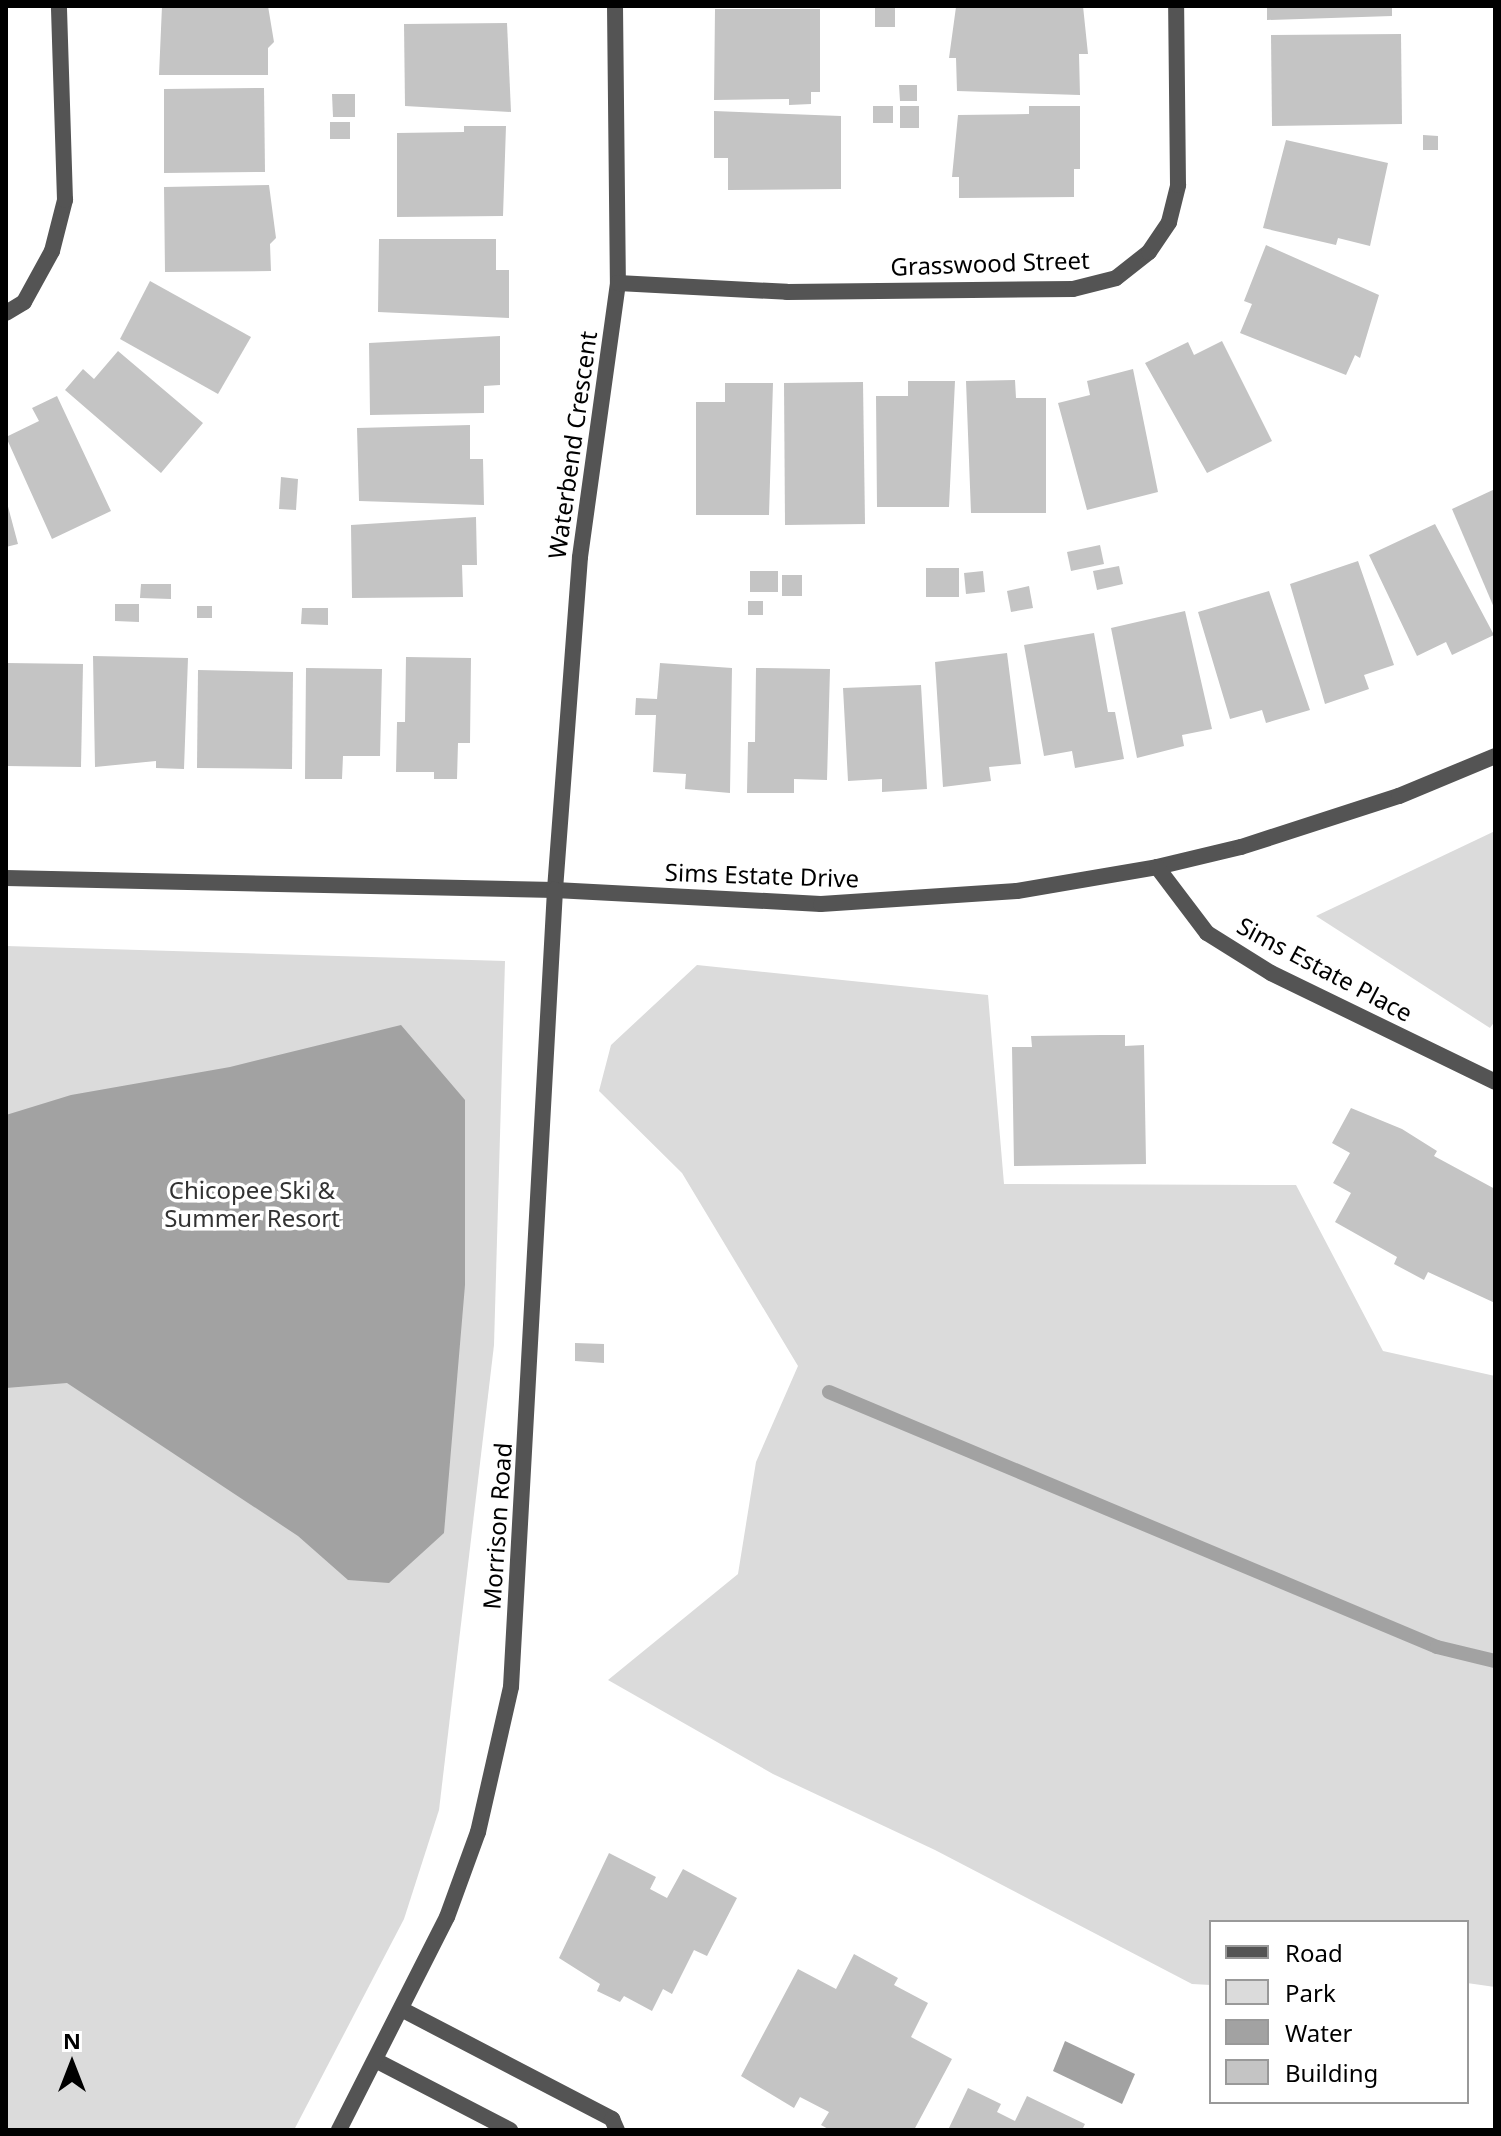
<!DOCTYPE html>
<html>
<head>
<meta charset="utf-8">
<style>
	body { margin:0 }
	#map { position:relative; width:1501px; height:2136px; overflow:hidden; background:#fff; font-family:"Noto Sans",sans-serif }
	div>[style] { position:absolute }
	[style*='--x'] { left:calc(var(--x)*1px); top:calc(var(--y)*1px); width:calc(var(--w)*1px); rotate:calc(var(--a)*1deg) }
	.green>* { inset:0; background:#dbdbdb }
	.water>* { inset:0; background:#a2a2a2 }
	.stream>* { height:14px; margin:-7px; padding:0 7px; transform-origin:7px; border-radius:7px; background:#a2a2a2 }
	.building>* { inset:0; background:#c4c4c4 }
	.minor>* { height:16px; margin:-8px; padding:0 8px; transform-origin:8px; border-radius:8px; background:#545454 }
	.tertiary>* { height:16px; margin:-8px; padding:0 8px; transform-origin:8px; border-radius:8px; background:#545454 }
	span { translate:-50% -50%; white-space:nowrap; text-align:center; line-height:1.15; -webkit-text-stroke:7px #fff; paint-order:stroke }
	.street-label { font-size:24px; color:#000 }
	.park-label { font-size:24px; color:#323232 }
	.frame { position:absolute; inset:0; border:8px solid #000; pointer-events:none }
	.legend { position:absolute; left:1209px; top:1920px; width:260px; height:184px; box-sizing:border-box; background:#fff; border:2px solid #999; margin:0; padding:10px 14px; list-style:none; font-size:24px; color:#000 }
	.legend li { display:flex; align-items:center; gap:16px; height:40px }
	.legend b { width:40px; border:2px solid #999 }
	.north { position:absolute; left:32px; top:2024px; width:80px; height:80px; -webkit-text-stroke:6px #fff; paint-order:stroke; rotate:0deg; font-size:22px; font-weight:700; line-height:32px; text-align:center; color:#000 }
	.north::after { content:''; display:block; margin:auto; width:28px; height:36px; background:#000; clip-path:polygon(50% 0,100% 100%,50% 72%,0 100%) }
</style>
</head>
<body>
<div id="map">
	<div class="green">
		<div style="clip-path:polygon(1495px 831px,1495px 1021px,1490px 1028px,1316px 916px)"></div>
		<div style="clip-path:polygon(6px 946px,505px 961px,494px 1345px,439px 1810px,404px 1919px,294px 2130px,6px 2130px)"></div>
		<div style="clip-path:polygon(697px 965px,988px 995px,1004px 1184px,1296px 1185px,1383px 1351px,1495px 1376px,1495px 1987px,1467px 1983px,1467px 1922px,1211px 1922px,1211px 1985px,1192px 1984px,935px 1850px,773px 1774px,608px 1680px,738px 1574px,756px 1462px,798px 1366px,682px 1173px,599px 1091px,611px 1045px)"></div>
	</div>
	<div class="water">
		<div style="clip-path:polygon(401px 1025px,465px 1100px,465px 1285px,444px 1533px,389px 1583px,348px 1580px,298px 1536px,67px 1383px,6px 1388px,6px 1115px,71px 1095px,230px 1067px)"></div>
		<div style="clip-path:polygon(1065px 2041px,1135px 2074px,1122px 2104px,1053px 2071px)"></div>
	</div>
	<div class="stream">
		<div style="--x:829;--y:1392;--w:659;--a:22.75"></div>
		<div style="--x:1437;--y:1647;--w:60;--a:13.6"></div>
	</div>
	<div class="building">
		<div style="clip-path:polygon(162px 6px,268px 6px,274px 42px,268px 48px,268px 75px,159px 75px)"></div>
		<div style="clip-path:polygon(875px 6px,895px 6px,895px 27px,875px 27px)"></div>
		<div style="clip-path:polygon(1083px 6px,1088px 54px,1079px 54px,1080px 95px,957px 91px,956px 58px,949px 58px,956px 7px)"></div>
		<div style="clip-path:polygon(1267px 6px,1392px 6px,1392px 16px,1267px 20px)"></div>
		<div style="clip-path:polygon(715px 9px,820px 9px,820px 92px,811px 92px,811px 104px,789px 105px,789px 99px,714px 100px)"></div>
		<div style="clip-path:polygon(507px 23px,511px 112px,405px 106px,404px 24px)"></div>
		<div style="clip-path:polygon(1401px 34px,1402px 124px,1272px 126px,1271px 35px)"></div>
		<div style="clip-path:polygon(899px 85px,917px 85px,917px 101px,900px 101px)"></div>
		<div style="clip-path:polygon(264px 88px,265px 172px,164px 173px,164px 89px)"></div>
		<div style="clip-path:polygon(332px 94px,355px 94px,355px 117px,333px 117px)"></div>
		<div style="clip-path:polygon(873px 106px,893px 106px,893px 123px,873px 123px)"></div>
		<div style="clip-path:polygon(900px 106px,919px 106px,919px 128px,900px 128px)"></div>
		<div style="clip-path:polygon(1029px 106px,1080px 106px,1080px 169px,1074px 169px,1074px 197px,959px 198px,959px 177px,952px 177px,958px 115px,1029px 114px)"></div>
		<div style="clip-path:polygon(714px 111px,841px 116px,841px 189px,728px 190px,728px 158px,714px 158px)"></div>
		<div style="clip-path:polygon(330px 122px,350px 122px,350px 139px,330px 139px)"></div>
		<div style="clip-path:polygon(464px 126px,506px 126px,503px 216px,397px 217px,397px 133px,464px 132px)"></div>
		<div style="clip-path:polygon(1423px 135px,1438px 136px,1438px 150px,1423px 150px)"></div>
		<div style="clip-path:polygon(1286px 140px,1388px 163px,1370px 246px,1338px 238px,1336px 245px,1263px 228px)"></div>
		<div style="clip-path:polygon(269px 185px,276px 238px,270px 244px,271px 271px,165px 272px,164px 187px)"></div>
		<div style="clip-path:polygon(379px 239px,496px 239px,496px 270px,509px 270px,509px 318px,378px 312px)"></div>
		<div style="clip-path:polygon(1266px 245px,1379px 295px,1360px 358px,1355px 355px,1346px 375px,1240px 333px,1252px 304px,1244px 301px)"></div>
		<div style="clip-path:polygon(150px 281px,251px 337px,218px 394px,120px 339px)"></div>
		<div style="clip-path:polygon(500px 336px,500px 385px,484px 386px,484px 413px,370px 415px,369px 343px)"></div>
		<div style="clip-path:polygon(1222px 341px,1272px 441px,1207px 473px,1145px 363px,1188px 342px,1194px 355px)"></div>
		<div style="clip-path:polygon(118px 351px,203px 423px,161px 473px,65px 390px,83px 369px,94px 379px)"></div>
		<div style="clip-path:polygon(1133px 369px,1158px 492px,1087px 510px,1058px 403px,1090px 395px,1087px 381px)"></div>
		<div style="clip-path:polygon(1015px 380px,1016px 398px,1046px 398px,1046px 513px,971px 513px,966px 381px)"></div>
		<div style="clip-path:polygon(908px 381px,955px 381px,949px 507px,877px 507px,876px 396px,908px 396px)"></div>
		<div style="clip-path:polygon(863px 382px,865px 524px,785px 525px,784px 383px)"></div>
		<div style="clip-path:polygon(725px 383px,773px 383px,769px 515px,696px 515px,696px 402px,725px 402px)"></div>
		<div style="clip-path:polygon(57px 396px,111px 511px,52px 539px,6px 437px,39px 421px,32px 408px)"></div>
		<div style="clip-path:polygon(470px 425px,470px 459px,483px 459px,484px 505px,359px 501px,357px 428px)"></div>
		<div style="clip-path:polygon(281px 477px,298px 479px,296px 510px,279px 509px)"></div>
		<div style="clip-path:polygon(1495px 489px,1495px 610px,1452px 509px)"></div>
		<div style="clip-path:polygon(6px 499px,18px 544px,6px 547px)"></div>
		<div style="clip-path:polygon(476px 517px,477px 565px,462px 565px,463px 597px,352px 598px,351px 525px)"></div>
		<div style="clip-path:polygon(1435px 524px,1494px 635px,1452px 655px,1446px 642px,1417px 656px,1369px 555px)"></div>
		<div style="clip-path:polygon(1100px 545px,1104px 564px,1071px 571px,1067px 552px)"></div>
		<div style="clip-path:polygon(1358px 561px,1394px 665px,1364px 675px,1369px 689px,1325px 704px,1290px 584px)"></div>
		<div style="clip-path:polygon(1119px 566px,1123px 584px,1097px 590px,1093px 571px)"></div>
		<div style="clip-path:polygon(926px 568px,959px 568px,959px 597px,926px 597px)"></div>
		<div style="clip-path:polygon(750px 571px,778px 571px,778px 592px,750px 592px)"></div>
		<div style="clip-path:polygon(983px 571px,985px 592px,966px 594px,964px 573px)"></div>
		<div style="clip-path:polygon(782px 575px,802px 575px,802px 596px,782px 596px)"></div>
		<div style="clip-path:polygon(141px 584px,171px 584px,171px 599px,140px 598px)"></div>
		<div style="clip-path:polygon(1029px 586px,1033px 608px,1011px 612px,1007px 591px)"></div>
		<div style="clip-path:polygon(1269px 591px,1310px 710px,1266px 723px,1262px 710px,1230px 719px,1198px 612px)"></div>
		<div style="clip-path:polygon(748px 601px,763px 601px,763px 615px,748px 615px)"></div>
		<div style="clip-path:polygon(115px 604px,139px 604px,139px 622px,115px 621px)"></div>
		<div style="clip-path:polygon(197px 606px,212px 606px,212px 618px,197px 618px)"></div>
		<div style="clip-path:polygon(302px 608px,328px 608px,328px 625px,301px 624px)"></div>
		<div style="clip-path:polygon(1185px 611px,1212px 729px,1182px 735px,1184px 746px,1137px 758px,1111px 628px)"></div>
		<div style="clip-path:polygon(1094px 633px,1108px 712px,1115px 712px,1124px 759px,1075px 768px,1072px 751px,1044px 756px,1024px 645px)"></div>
		<div style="clip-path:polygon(1007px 653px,1021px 764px,989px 767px,991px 781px,943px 787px,935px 662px)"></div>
		<div style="clip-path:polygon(93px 656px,188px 658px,184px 769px,156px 768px,156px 761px,95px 767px)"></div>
		<div style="clip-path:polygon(406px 657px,471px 658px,470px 743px,458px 743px,457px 779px,434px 779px,434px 772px,396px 772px,397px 722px,405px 722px)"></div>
		<div style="clip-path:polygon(6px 663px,83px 664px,81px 767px,6px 766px)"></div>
		<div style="clip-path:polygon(660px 663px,732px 668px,730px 793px,685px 789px,686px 774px,653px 772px,656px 715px,635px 715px,636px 698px,657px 699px)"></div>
		<div style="clip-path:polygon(306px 668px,382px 669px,380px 756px,343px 756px,342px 779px,305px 779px)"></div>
		<div style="clip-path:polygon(756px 668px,830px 669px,827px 780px,794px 779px,794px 793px,747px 793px,748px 742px,755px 742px)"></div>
		<div style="clip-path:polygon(198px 670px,293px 672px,292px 769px,197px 768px)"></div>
		<div style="clip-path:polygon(921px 685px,927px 789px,882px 792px,882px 779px,848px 781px,843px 688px)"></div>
		<div style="clip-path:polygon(1101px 1035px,1125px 1035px,1125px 1046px,1144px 1045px,1146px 1164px,1014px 1166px,1012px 1047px,1032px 1047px,1031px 1036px)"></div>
		<div style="clip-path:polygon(1351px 1108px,1402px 1129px,1437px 1151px,1434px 1156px,1495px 1189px,1495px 1303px,1428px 1272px,1424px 1280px,1394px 1264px,1397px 1257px,1335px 1222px,1351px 1193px,1333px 1183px,1350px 1153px,1332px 1143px)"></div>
		<div style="clip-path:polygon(575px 1343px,604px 1344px,604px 1363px,575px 1361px)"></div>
		<div style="clip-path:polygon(609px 1853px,656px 1877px,650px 1889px,667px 1898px,683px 1869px,737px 1898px,707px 1956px,694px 1950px,672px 1994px,663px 1989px,652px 2011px,624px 1996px,620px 2002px,597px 1991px,600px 1984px,559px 1958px)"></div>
		<div style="clip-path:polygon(854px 1954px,898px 1978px,894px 1985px,928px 2003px,911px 2037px,952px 2059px,914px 2130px,830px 2130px,821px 2125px,829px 2112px,800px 2097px,794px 2108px,741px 2076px,798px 1969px,836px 1989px)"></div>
		<div style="clip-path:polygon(968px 2088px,1001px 2104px,997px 2112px,1015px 2121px,1027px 2096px,1085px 2124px,1082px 2130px,948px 2130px)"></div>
	</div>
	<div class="minor">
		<div style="--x:615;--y:6;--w:277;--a:89.4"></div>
		<div style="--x:618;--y:283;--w:277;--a:97.9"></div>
		<div style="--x:580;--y:557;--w:334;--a:94.3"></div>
		<div style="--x:555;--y:890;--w:266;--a:3"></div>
		<div style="--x:821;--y:904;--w:196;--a:-3.8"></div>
		<div style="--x:1017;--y:891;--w:142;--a:-9.7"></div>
		<div style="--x:1157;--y:867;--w:86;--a:-13.4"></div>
		<div style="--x:1241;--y:847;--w:166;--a:-17.9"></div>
		<div style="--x:1399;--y:796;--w:104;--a:-22.6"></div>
		<div style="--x:618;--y:283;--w:169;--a:3"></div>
		<div style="--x:787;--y:292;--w:286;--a:-0.6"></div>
		<div style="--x:1073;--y:289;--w:44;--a:-14.3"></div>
		<div style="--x:1116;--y:278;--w:42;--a:-38.2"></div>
		<div style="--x:1149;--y:252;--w:36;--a:-56"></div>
		<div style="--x:1169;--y:222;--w:38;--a:-76"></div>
		<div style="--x:1178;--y:185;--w:179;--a:-90.6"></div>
		<div style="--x:6;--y:313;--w:21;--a:-31"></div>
		<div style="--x:24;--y:302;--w:58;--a:-61.2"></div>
		<div style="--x:52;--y:251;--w:53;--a:-75.7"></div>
		<div style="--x:65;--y:200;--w:194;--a:-91.8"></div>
		<div style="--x:1157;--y:867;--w:83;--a:52.9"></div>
		<div style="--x:1207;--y:933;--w:75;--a:32"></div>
		<div style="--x:1271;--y:973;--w:249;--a:25.9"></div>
		<div style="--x:403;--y:2010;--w:236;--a:27.5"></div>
		<div style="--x:612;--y:2119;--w:12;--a:66"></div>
		<div style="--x:377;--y:2061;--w:150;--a:27.4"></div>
	</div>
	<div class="tertiary">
		<div style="--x:6;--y:878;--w:549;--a:1.25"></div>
		<div style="--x:555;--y:890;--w:798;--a:93.16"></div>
		<div style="--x:511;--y:1687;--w:149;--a:102.8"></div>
		<div style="--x:478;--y:1832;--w:90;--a:110"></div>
		<div style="--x:447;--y:1917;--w:239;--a:116.9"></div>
	</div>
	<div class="street-label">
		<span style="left:990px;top:263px;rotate:-2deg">Grasswood Street</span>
		<span style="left:572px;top:445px;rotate:-82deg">Waterbend Crescent</span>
		<span style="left:762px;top:875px;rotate:2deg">Sims Estate Drive</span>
		<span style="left:1325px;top:969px;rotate:28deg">Sims Estate Place</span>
		<span style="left:497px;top:1526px;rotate:-86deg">Morrison Road</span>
	</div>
	<div class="park-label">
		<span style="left:252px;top:1204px">Chicopee Ski &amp;<br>Summer Resort</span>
	</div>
	<div class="frame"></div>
	<ul class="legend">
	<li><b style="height:10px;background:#545454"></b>Road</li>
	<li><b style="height:22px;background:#dbdbdb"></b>Park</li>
	<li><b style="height:22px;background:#a2a2a2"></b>Water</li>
	<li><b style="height:22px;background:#c4c4c4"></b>Building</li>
	</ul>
	<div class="north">N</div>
</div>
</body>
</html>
